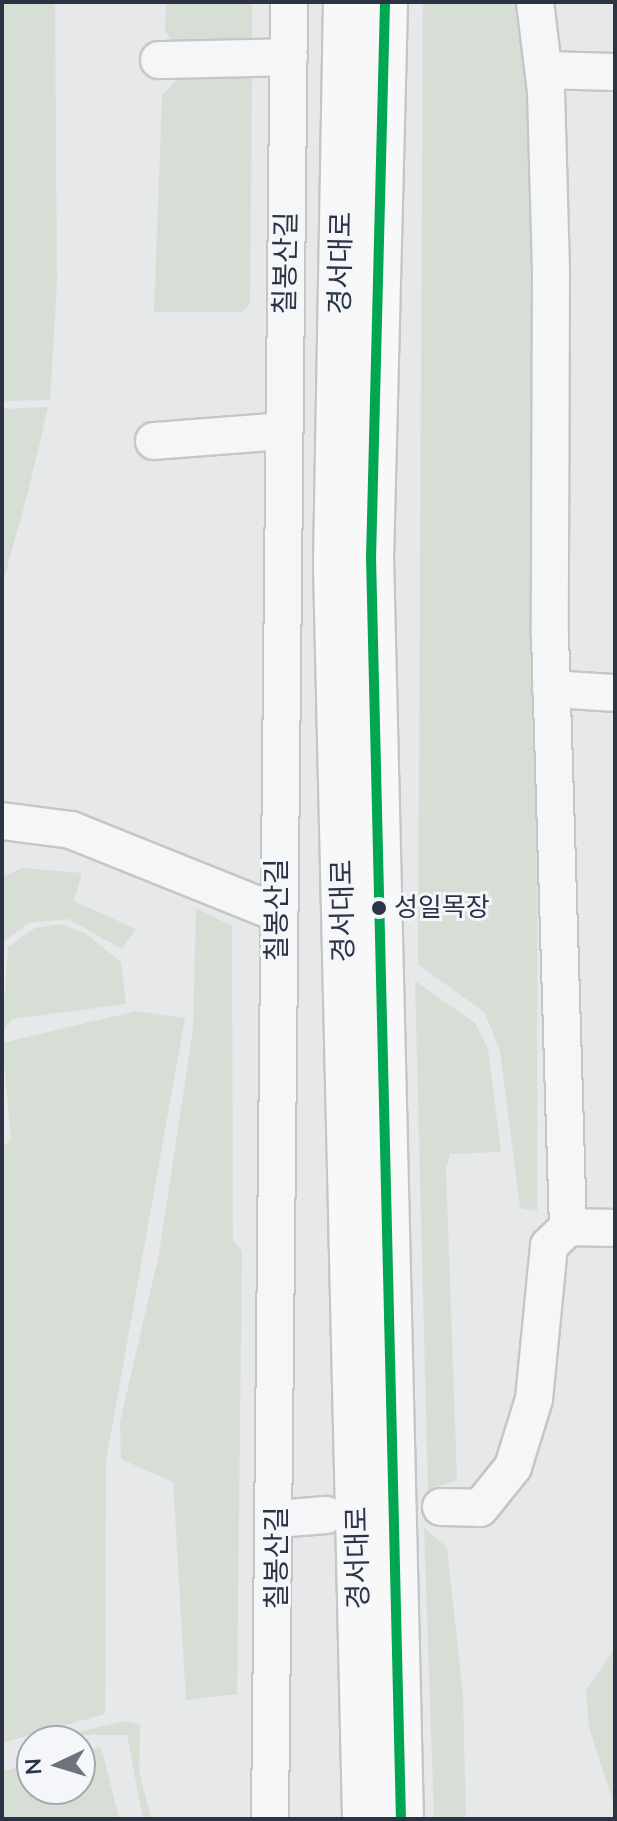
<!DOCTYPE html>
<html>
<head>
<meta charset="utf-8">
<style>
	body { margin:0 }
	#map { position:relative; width:617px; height:1821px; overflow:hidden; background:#e6e8ea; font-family:"Nunito Sans","Noto Sans KR",sans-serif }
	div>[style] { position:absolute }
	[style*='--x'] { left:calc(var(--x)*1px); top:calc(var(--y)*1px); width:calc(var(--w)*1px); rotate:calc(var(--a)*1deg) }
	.green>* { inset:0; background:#d6ded6 }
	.roads { filter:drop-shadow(2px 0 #c4c6c8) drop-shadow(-2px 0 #c4c6c8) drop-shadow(0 2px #c4c6c8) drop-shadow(0 -2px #c4c6c8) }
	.minor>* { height:36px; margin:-18px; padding:0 18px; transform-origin:18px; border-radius:18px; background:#f5f6f7 }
	.major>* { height:44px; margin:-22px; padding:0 22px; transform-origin:22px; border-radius:22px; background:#f8f8f8 }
	.bus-1>* { height:10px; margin:-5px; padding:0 5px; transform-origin:5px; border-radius:5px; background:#00a651 }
	.dots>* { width:22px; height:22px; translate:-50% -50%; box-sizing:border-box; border:4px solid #f4f6f9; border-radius:50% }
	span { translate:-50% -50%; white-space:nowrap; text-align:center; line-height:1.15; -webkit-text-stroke:6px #f4f6f9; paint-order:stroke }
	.bus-label { font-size:26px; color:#2b3445 }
	.left { translate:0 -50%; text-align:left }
	.street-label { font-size:28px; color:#2b3445 }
	.frame { position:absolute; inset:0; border:4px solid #2b3445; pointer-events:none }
	.north { position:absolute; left:16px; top:1725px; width:80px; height:80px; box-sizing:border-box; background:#f4f6f9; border:2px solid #a4a8b1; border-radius:50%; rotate:266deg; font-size:22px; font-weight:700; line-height:32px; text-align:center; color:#2b3445 }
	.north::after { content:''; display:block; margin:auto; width:28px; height:36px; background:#6c737f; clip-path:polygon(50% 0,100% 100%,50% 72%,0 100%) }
</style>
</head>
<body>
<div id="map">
	<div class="green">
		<div style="clip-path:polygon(2px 2px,55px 2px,57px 283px,50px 400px,2px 401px)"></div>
		<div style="clip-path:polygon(166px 2px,252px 2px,252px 42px,172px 40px,165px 32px)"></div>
		<div style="clip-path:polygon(423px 2px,517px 2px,538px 156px,537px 1211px,520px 1208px,500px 1051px,485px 1013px,418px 964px)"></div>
		<div style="clip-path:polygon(252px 75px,250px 304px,242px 312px,154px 312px,162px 96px,178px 78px)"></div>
		<div style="clip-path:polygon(48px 407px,29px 488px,2px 586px,2px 409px)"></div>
		<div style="clip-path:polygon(22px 868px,82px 873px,74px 901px,136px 929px,122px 949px,68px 919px,28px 923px,2px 943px,2px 877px)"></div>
		<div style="clip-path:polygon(196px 908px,232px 926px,233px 1240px,242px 1251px,237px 1694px,186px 1700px,173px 1482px,121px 1459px,120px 1422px,159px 1254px,193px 1029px)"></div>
		<div style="clip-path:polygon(61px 924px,85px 933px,121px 962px,126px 1004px,12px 1019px,2px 1032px,8px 947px,35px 928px)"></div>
		<div style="clip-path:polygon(415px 981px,475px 1023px,488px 1049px,501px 1152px,450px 1154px,446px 1169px,457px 1480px,428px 1490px)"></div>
		<div style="clip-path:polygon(136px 1011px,185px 1018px,106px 1461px,105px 1714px,2px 1743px,2px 1149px,11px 1138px,2px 1043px)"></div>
		<div style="clip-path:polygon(424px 1527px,447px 1548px,463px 1695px,466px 1819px,434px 1819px)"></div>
		<div style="clip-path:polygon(615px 1648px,615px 1809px,589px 1727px,586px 1690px)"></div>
		<div style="clip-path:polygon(126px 1721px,140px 1724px,139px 1771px,151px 1819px,143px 1819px,127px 1735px,63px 1735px)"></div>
		<div style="clip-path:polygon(101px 1747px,119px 1819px,2px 1819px,2px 1771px,32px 1764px,32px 1789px,80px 1789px,80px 1752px)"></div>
	</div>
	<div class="roads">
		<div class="minor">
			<div style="--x:535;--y:2;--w:90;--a:83"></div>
			<div style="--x:546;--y:91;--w:182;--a:88.4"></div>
			<div style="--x:551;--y:273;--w:362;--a:90.2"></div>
			<div style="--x:550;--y:635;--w:592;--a:88.26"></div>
			<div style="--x:159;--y:60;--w:130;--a:-1.3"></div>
			<div style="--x:544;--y:70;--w:71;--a:1.6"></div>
			<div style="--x:154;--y:441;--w:130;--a:-4.4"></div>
			<div style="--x:551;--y:689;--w:64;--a:3.6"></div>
			<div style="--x:2;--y:821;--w:70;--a:7.4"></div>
			<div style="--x:71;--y:830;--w:222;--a:21.9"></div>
			<div style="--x:441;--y:1507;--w:39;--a:1"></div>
			<div style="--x:480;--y:1508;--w:53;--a:-51.2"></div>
			<div style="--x:513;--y:1467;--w:71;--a:-72.8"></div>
			<div style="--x:534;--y:1399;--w:154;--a:-84.4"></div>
			<div style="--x:549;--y:1246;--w:27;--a:-45"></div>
			<div style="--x:568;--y:1227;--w:47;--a:1.2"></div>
			<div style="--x:277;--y:1519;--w:49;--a:-4.7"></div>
			<div style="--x:270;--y:1819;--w:1817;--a:-89.4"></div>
		</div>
		<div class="major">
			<div style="--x:346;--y:2;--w:564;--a:91.02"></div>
			<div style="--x:336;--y:566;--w:1253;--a:88.67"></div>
			<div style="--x:385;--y:2;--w:555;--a:91.44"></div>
			<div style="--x:371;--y:557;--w:1262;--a:88.64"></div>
		</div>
	</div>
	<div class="bus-1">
		<div style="--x:385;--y:2;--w:555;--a:91.44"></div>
		<div style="--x:371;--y:557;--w:1262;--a:88.64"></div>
	</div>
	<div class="dots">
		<div style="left:379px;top:908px;background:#2b3445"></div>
	</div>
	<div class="bus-label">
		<span class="left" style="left:394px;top:908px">성일목장</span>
	</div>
	<div class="street-label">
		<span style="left:286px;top:263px;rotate:-89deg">칠봉산길</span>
		<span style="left:341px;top:263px;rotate:-89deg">경서대로</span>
		<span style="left:277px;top:910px;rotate:-90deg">칠봉산길</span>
		<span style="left:343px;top:911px;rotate:-91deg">경서대로</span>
		<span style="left:277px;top:1558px;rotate:-90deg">칠봉산길</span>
		<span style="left:358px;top:1558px;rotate:-91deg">경서대로</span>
	</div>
	<div class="frame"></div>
	<div class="north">N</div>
</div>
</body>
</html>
